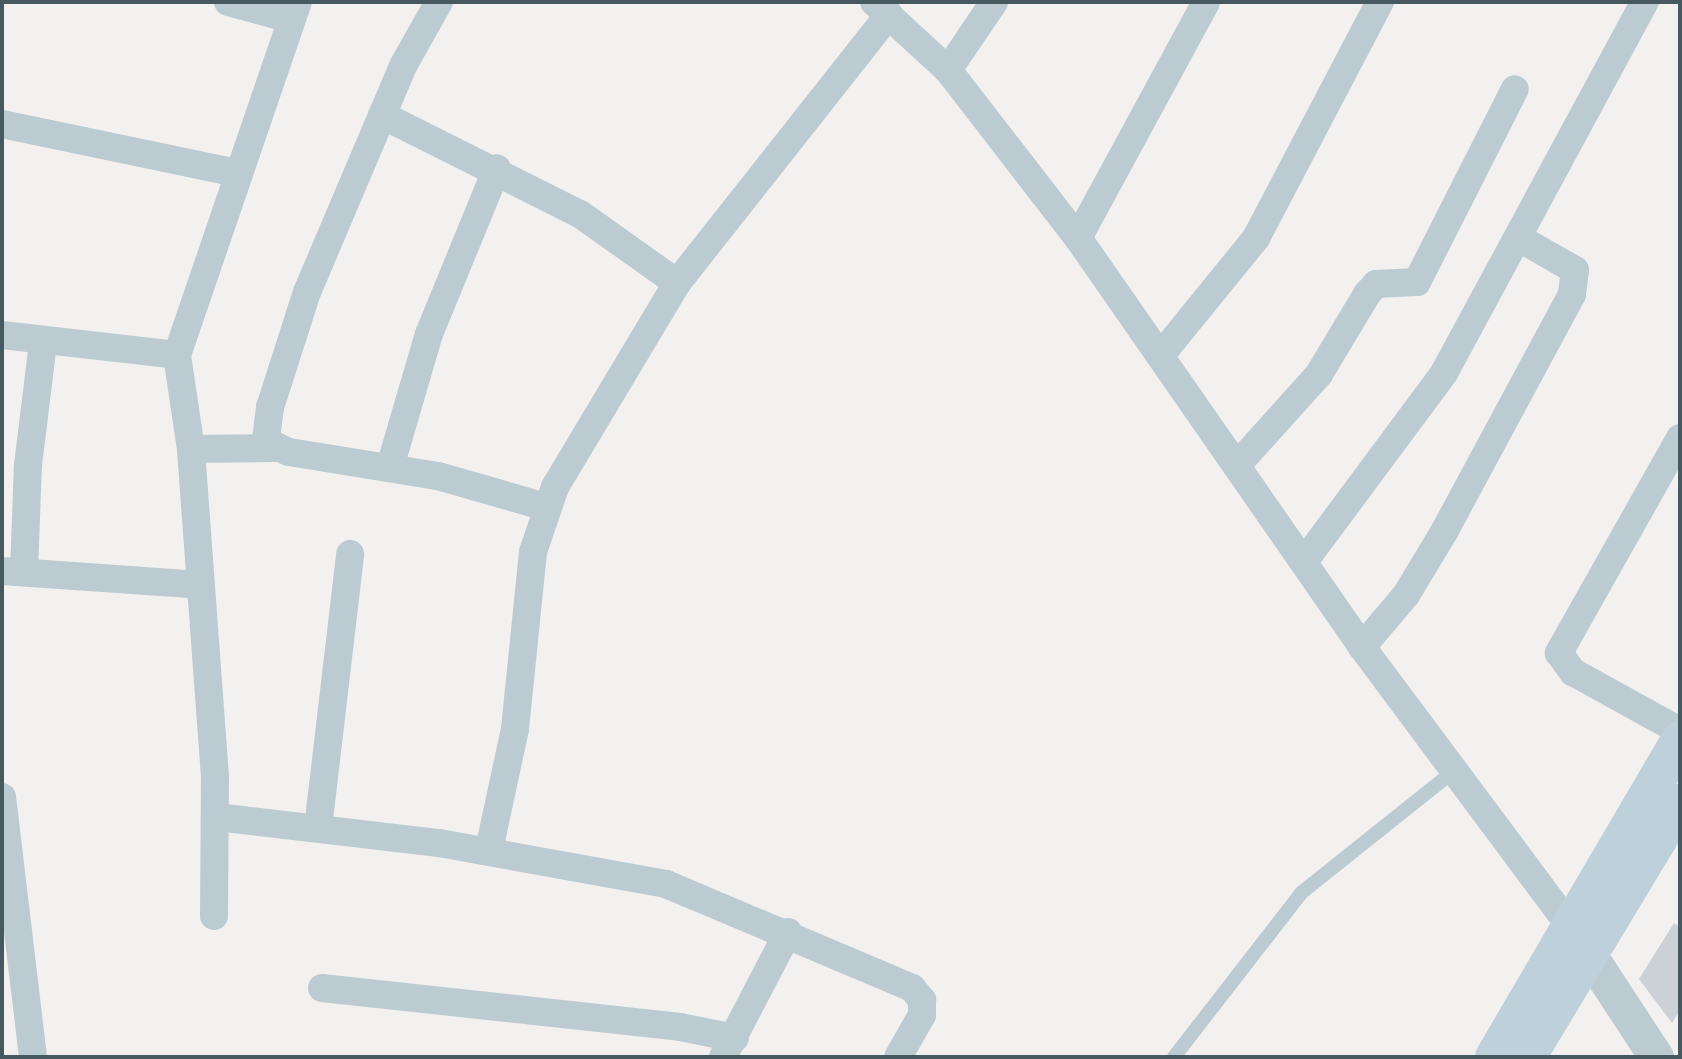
<!DOCTYPE html>
<html>
<head>
<meta charset="utf-8">
<style>
	body { margin:0 }
	#map { position:relative; width:1682px; height:1059px; overflow:hidden; background:#f3f0f0; font-family:Quicksand,sans-serif }
	div>[style] { position:absolute }
	[style*='--x'] { left:calc(var(--x)*1px); top:calc(var(--y)*1px); width:calc(var(--w)*1px); rotate:calc(var(--a)*1deg) }
	.building>* { inset:0; background:#cbd1d6 }
	.service>* { height:14px; margin:-7px; padding:0 7px; transform-origin:7px; border-radius:7px; background:#bccbd1 }
	.minor>* { height:28px; margin:-14px; padding:0 14px; transform-origin:14px; border-radius:14px; background:#bccbd1 }
	.tertiary>* { height:35px; margin:-17.5px; padding:0 17.5px; transform-origin:17.5px; border-radius:17.5px; background:#bccbd1 }
	.secondary>* { height:38px; margin:-19px; padding:0 19px; transform-origin:19px; border-radius:19px; background:#bed0d9 }
	span { translate:-50% -50%; white-space:nowrap; text-align:center; line-height:1.15; -webkit-text-stroke:5px #fff; paint-order:stroke }
	.frame { position:absolute; inset:0; border:4px solid #465860; pointer-events:none }
</style>
</head>
<body>
<div id="map">
	<div class="building">
		<div style="clip-path:polygon(1674px 923px,1680px 927px,1680px 1010px,1672px 1023px,1639px 979px)"></div>
	</div>
	<div class="service">
		<div style="--x:1174;--y:1057;--w:207;--a:-52.2"></div>
		<div style="--x:1301;--y:893;--w:196;--a:-38.6"></div>
	</div>
	<div class="minor">
		<div style="--x:228;--y:2;--w:65;--a:15.1"></div>
		<div style="--x:439;--y:2;--w:73;--a:119.4"></div>
		<div style="--x:403;--y:66;--w:246;--a:113"></div>
		<div style="--x:307;--y:292;--w:121;--a:107.8"></div>
		<div style="--x:270;--y:407;--w:34;--a:97"></div>
		<div style="--x:266;--y:441;--w:25;--a:26"></div>
		<div style="--x:289;--y:452;--w:151;--a:9.2"></div>
		<div style="--x:438;--y:476;--w:112;--a:16"></div>
		<div style="--x:874;--y:2;--w:100;--a:42.6"></div>
		<div style="--x:948;--y:70;--w:212;--a:52.3"></div>
		<div style="--x:1078;--y:238;--w:498;--a:55.2"></div>
		<div style="--x:1362;--y:647;--w:349;--a:53.3"></div>
		<div style="--x:948;--y:70;--w:82;--a:-55.9"></div>
		<div style="--x:382;--y:115;--w:221;--a:26.6"></div>
		<div style="--x:580;--y:214;--w:119;--a:35.4"></div>
		<div style="--x:2;--y:124;--w:240;--a:11.8"></div>
		<div style="--x:1078;--y:238;--w:268;--a:-61.5"></div>
		<div style="--x:2;--y:335;--w:176;--a:6.5"></div>
		<div style="--x:1161;--y:355;--w:151;--a:-50.9"></div>
		<div style="--x:1256;--y:238;--w:267;--a:-62.3"></div>
		<div style="--x:1680;--y:438;--w:247;--a:119.4"></div>
		<div style="--x:1559;--y:653;--w:24;--a:54"></div>
		<div style="--x:1573;--y:672;--w:122;--a:28.9"></div>
		<div style="--x:191;--y:449;--w:83;--a:-0.7"></div>
		<div style="--x:1239;--y:463;--w:120;--a:-48"></div>
		<div style="--x:1319;--y:374;--w:93;--a:-59"></div>
		<div style="--x:1367;--y:294;--w:13;--a:-48"></div>
		<div style="--x:1376;--y:284;--w:41;--a:-2.8"></div>
		<div style="--x:1417;--y:282;--w:216;--a:-63.1"></div>
		<div style="--x:390;--y:467;--w:139;--a:-73.7"></div>
		<div style="--x:429;--y:334;--w:179;--a:-67.7"></div>
		<div style="--x:1306;--y:559;--w:232;--a:-53.4"></div>
		<div style="--x:1444;--y:373;--w:422;--a:-61.6"></div>
		<div style="--x:2;--y:571;--w:199;--a:4"></div>
		<div style="--x:24;--y:572;--w:107;--a:-87.9"></div>
		<div style="--x:28;--y:465;--w:124;--a:-83"></div>
		<div style="--x:1362;--y:647;--w:68;--a:-49.8"></div>
		<div style="--x:1406;--y:595;--w:74;--a:-58.9"></div>
		<div style="--x:1444;--y:532;--w:270;--a:-61.7"></div>
		<div style="--x:1572;--y:294;--w:24;--a:-83"></div>
		<div style="--x:1575;--y:270;--w:64;--a:-150.3"></div>
		<div style="--x:2;--y:797;--w:262;--a:83.2"></div>
		<div style="--x:217;--y:817;--w:224;--a:6.7"></div>
		<div style="--x:439;--y:843;--w:231;--a:10.2"></div>
		<div style="--x:666;--y:884;--w:267;--a:22.9"></div>
		<div style="--x:912;--y:988;--w:16;--a:50"></div>
		<div style="--x:922;--y:1000;--w:15;--a:90"></div>
		<div style="--x:922;--y:1015;--w:48;--a:119.7"></div>
		<div style="--x:318;--y:828;--w:276;--a:-83.3"></div>
		<div style="--x:489;--y:850;--w:124;--a:-77.9"></div>
		<div style="--x:515;--y:729;--w:178;--a:-84.2"></div>
		<div style="--x:533;--y:552;--w:69;--a:-71.3"></div>
		<div style="--x:555;--y:487;--w:238;--a:-59.1"></div>
		<div style="--x:677;--y:283;--w:342;--a:-51.7"></div>
		<div style="--x:214;--y:916;--w:139;--a:-89.6"></div>
		<div style="--x:215;--y:777;--w:329;--a:-94.2"></div>
		<div style="--x:191;--y:449;--w:95;--a:-98.5"></div>
		<div style="--x:177;--y:355;--w:373;--a:-71.1"></div>
		<div style="--x:322;--y:988;--w:360;--a:6.2"></div>
		<div style="--x:680;--y:1027;--w:56;--a:11.3"></div>
		<div style="--x:723;--y:1057;--w:141;--a:-62.5"></div>
	</div>
	<div class="tertiary">
		<div style="--x:1575;--y:933;--w:148;--a:56.8"></div>
	</div>
	<div class="secondary">
		<div style="--x:1494;--y:1057;--w:368;--a:-59.6"></div>
		<div style="--x:1527;--y:1057;--w:297;--a:-58.9"></div>
	</div>
	<div class="frame"></div>
</div>
</body>
</html>
